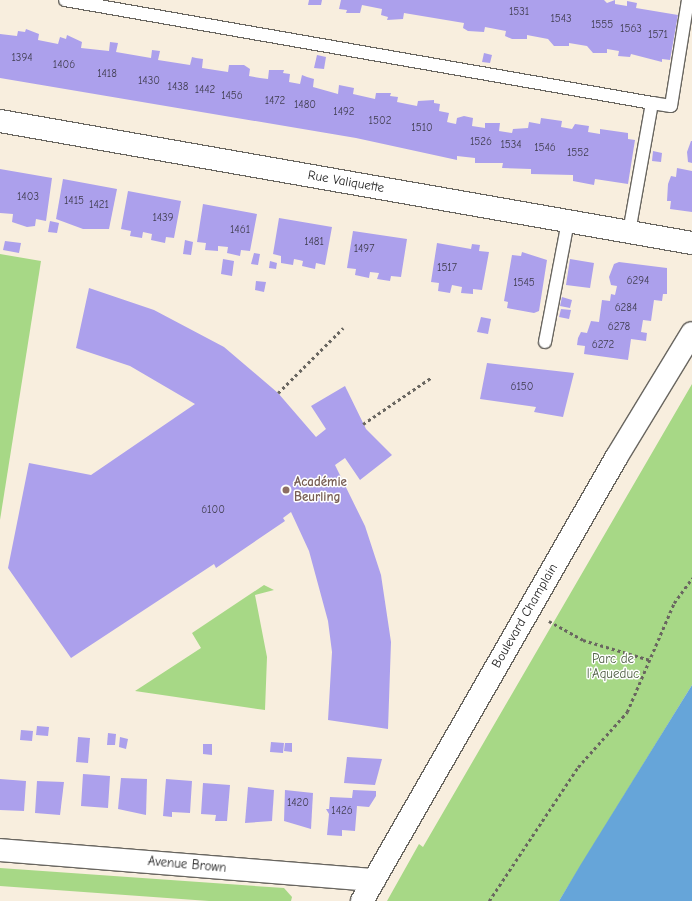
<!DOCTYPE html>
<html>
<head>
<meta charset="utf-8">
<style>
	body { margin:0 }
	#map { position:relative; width:692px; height:901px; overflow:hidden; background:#f8eede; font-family:"Comic Neue",sans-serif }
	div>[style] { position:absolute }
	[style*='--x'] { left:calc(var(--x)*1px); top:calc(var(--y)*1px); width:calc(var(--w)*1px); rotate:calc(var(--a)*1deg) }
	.green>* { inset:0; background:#a7d886 }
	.water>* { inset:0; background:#66a5d9 }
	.building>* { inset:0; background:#aca0ec }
	.path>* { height:2.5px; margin-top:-1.25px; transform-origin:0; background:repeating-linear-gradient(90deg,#696660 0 3px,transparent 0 6px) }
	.roads { filter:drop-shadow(1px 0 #696660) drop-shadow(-1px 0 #696660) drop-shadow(0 1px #696660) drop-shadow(0 -1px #696660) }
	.service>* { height:12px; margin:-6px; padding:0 6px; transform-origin:6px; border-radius:6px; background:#fff }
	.minor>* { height:22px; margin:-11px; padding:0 11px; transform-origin:11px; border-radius:11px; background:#fff }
	.secondary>* { height:22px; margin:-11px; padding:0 11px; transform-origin:11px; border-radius:11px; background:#fff }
	.dots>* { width:11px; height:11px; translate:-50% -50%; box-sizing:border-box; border:2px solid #fff; border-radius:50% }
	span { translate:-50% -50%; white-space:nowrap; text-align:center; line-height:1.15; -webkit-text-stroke:3px #fff; paint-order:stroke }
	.number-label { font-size:11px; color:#403d50 }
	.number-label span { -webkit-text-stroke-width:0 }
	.street-label { font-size:13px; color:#1c1c1c }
	.education-label { font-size:13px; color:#785e54; font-weight:700 }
	.left { translate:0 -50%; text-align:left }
	.park-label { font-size:13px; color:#4d5e41 }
</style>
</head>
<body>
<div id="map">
	<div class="green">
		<div style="clip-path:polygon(0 254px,41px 261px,0 520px)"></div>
		<div style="clip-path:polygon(692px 384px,692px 685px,559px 901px,387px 901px,419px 844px,423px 847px)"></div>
		<div style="clip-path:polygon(264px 585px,274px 590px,255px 595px,267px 657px,265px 710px,135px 691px,201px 648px,192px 633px)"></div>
		<div style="clip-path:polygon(0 868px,284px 888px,292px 897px,291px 901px,209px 901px,0 886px)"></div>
	</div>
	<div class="water">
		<div style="clip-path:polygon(692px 685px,692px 901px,559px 901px,581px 864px)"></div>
	</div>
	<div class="building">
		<div style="clip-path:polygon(309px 0,322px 0,321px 5px,308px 5px)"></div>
		<div style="clip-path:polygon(341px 0,604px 0,607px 3px,615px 0,615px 4px,627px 6px,627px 1px,637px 3px,636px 8px,678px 15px,670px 60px,662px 59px,662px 62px,631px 54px,630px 57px,618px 56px,619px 51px,607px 49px,607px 53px,593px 53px,587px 46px,569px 43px,569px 46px,554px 46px,548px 39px,527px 35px,527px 39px,512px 39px,505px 36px,506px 31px,485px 27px,484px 32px,468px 31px,463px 28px,464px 23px,404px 13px,403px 19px,387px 20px,388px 17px,381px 15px,382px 9px,362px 5px,360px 13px,346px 13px,347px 10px,339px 9px)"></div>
		<div style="clip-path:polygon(26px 29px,39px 34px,38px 40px,58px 44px,60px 37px,66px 39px,67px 35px,82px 42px,81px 48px,109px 51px,110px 42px,118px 43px,116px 52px,151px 58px,152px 50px,160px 51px,158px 60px,190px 65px,192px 57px,196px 58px,203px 59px,202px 68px,228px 72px,229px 65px,244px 65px,250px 69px,249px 76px,260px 78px,268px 79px,269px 70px,284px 70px,283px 73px,290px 74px,289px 82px,300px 84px,302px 75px,307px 77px,314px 79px,313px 87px,338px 94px,339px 85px,354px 88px,353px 94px,375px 99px,376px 93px,391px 93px,390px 96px,398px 97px,397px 102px,417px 106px,418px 101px,434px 100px,434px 103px,440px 104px,439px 111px,449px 113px,447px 122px,451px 123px,456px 124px,457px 118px,464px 116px,473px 118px,472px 126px,485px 128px,485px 123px,500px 123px,499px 131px,512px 133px,513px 129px,528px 128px,529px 122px,540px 124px,541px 118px,562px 121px,561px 127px,572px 129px,575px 124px,589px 126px,588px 132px,600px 134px,600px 129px,628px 133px,628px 139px,635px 140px,628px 184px,595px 179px,594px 185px,573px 181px,573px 175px,531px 174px,531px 169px,502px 168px,503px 163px,475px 163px,475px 158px,457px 156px,457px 160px,356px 138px,0 78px,0 34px,17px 36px,18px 31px,25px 32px)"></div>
		<div style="clip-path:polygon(484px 53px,492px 55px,490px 63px,482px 62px)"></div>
		<div style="clip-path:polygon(317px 55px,326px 57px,324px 69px,314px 68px)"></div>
		<div style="clip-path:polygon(691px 141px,692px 141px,692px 163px,688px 162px,687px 152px)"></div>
		<div style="clip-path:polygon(653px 151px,662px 153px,661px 162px,652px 161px)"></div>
		<div style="clip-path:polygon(677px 168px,692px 171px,692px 212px,670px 209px,671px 201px,667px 201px,668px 184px,671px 176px,676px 177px)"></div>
		<div style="clip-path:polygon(0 169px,52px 178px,46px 221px,36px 219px,35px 226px,27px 227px,12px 222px,13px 214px,0 213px)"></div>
		<div style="clip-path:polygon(63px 179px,117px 189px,109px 229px,83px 229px,56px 219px)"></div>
		<div style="clip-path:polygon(128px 191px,181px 201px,174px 238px,166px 237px,165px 243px,151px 240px,152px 234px,143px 232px,142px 238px,130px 236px,131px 231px,121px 229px)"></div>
		<div style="clip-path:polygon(203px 204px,257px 214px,250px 251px,241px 250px,240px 256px,227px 253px,228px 247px,218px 246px,218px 251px,205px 250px,206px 243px,197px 242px)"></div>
		<div style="clip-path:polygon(279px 218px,332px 227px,325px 265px,316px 263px,315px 269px,302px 266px,303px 261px,299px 260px,294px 259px,293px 265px,281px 263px,281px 256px,273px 254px)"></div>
		<div style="clip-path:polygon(50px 221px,59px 223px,57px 233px,48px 232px)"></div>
		<div style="clip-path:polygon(353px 231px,407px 239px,401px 277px,391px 276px,390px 281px,377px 279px,379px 273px,370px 272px,369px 278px,355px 275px,356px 269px,347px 268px)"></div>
		<div style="clip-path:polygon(185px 240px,193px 242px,191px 255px,183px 254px)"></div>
		<div style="clip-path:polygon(5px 241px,21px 243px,19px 253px,3px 250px)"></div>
		<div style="clip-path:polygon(437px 243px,471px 249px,472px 244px,480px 245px,479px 251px,489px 252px,482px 290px,473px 289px,473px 294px,461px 293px,462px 287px,452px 285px,450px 293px,438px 291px,439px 283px,431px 282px)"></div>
		<div style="clip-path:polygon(522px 252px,547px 260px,539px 311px,534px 313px,507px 308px,508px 302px,504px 301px,512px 255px,521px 256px)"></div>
		<div style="clip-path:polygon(254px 253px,260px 254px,258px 265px,251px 264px)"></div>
		<div style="clip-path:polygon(223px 259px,234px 261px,232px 276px,221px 274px)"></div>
		<div style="clip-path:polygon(570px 259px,594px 263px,590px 288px,566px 285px)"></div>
		<div style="clip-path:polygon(270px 261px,277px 263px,276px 269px,269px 268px)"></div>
		<div style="clip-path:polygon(619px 262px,667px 268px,667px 294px,663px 294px,662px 301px,654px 300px,651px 321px,643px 320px,641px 332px,647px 333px,646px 341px,631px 339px,628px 360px,584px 354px,585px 346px,577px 345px,578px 338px,581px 332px,587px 333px,591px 321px,599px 322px,602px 300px,610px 301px,611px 294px,615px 295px,617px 286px,611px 285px,609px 277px,614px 264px)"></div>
		<div style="clip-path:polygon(256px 281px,266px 282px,264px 292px,255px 290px)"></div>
		<div style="clip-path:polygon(89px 288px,154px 310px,224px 347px,278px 393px,316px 437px,326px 429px,311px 406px,345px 386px,366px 429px,392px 455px,360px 480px,345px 458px,335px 465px,365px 526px,381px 575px,391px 642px,388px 729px,328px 720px,332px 652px,328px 621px,309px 551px,291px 512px,283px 518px,285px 521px,216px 568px,214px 564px,71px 658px,8px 568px,29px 463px,91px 475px,195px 404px,130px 366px,76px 348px)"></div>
		<div style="clip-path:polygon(562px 297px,572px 300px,570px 308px,560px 306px)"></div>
		<div style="clip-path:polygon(561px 309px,571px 310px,569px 319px,559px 317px)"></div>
		<div style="clip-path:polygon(481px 317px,491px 319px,488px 334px,477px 332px)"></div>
		<div style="clip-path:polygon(487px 363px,574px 373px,563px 417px,534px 412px,536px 407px,480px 399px)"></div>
		<div style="clip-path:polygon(37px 726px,49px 727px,48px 736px,36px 735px)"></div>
		<div style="clip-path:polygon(21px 730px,33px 731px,32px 741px,20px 740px)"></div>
		<div style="clip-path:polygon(108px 733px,116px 734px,115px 745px,107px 745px)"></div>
		<div style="clip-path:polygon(78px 737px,90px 738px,88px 763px,76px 762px)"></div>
		<div style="clip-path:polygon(120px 737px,128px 739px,126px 749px,119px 747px)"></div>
		<div style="clip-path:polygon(271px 742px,284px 743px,283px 753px,270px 752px)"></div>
		<div style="clip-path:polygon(285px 743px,292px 743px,292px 752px,284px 751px)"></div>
		<div style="clip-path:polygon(203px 744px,212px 744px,212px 755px,203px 754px)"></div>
		<div style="clip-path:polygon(347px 757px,382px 759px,375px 785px,344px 783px)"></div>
		<div style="clip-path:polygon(83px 774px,110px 776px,108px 808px,81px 806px)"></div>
		<div style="clip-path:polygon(121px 778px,147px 779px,146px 815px,118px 809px)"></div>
		<div style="clip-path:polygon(0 779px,26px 781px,24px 811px,0 810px)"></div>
		<div style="clip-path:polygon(166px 779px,192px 781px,190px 813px,172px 812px,172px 817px,163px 816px)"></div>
		<div style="clip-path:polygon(37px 781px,64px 782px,60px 815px,35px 813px)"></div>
		<div style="clip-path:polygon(203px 783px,230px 785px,227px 821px,215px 821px,216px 815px,201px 814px)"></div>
		<div style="clip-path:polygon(248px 787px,274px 790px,272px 821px,245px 823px)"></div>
		<div style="clip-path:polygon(285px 790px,313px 793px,311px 829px,284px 821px)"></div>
		<div style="clip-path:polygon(353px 790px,376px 791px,376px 796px,369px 807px,357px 806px,355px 831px,342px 830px,342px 836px,327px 835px,329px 814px,326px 809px,329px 809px,330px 797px,352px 798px)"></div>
	</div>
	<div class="path">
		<div style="--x:278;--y:393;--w:92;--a:-45"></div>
		<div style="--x:363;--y:424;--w:83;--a:-34.3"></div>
		<div style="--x:549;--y:621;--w:39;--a:29"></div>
		<div style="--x:583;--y:640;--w:70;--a:16.6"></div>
		<div style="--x:489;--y:901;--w:161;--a:-56.4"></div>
		<div style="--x:578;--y:767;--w:74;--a:-48.3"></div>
		<div style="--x:627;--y:712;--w:119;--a:-66.7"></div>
		<div style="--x:674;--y:603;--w:31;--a:-54"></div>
	</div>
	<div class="roads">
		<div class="service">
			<div style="--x:65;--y:0;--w:596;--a:9.95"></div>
			<div style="--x:652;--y:103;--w:131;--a:100.1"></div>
			<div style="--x:652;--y:103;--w:19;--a:9"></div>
			<div style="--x:671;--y:106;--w:107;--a:-80.9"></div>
			<div style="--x:545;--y:342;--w:123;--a:-79.2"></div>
		</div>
		<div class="minor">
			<div style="--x:0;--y:121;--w:703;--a:10"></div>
			<div style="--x:0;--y:850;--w:375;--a:4.6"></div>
		</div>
		<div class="secondary">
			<div style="--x:362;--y:901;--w:511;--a:-60.17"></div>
			<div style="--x:616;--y:458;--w:146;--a:-58.7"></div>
		</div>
	</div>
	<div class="dots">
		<div style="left:286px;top:490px;background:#8d6e63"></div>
	</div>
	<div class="number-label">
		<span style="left:519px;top:12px">1531</span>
		<span style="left:561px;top:19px">1543</span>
		<span style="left:602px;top:25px">1555</span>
		<span style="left:631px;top:29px">1563</span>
		<span style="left:658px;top:35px">1571</span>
		<span style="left:22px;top:58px">1394</span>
		<span style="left:64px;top:65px">1406</span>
		<span style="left:107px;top:74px">1418</span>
		<span style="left:149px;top:81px">1430</span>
		<span style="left:178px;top:87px">1438</span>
		<span style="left:205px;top:90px">1442</span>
		<span style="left:232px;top:96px">1456</span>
		<span style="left:275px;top:101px">1472</span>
		<span style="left:305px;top:105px">1480</span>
		<span style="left:344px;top:112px">1492</span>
		<span style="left:380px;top:121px">1502</span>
		<span style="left:422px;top:128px">1510</span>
		<span style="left:481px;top:142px">1526</span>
		<span style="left:511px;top:145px">1534</span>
		<span style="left:545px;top:148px">1546</span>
		<span style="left:578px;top:153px">1552</span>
		<span style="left:28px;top:197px">1403</span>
		<span style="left:74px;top:201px">1415</span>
		<span style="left:99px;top:205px">1421</span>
		<span style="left:163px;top:218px">1439</span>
		<span style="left:240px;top:230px">1461</span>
		<span style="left:314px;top:242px">1481</span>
		<span style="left:364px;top:249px">1497</span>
		<span style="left:447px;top:268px">1517</span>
		<span style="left:638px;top:281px">6294</span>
		<span style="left:524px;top:283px">1545</span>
		<span style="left:626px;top:308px">6284</span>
		<span style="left:619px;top:327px">6278</span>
		<span style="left:603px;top:345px">6272</span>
		<span style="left:522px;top:387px">6150</span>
		<span style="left:213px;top:510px">6100</span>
		<span style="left:298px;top:803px">1420</span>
		<span style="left:342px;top:811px">1426</span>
	</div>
	<div class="street-label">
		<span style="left:346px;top:182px;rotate:10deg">Rue Valiquette</span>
		<span style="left:525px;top:616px;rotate:-60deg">Boulevard Champlain</span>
		<span style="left:187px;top:865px;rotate:5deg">Avenue Brown</span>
	</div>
	<div class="education-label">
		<span class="left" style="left:294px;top:490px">Académie<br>Beurling</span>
	</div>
	<div class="park-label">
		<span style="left:613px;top:667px">Parc de<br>l'Aqueduc</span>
	</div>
</div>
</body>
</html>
